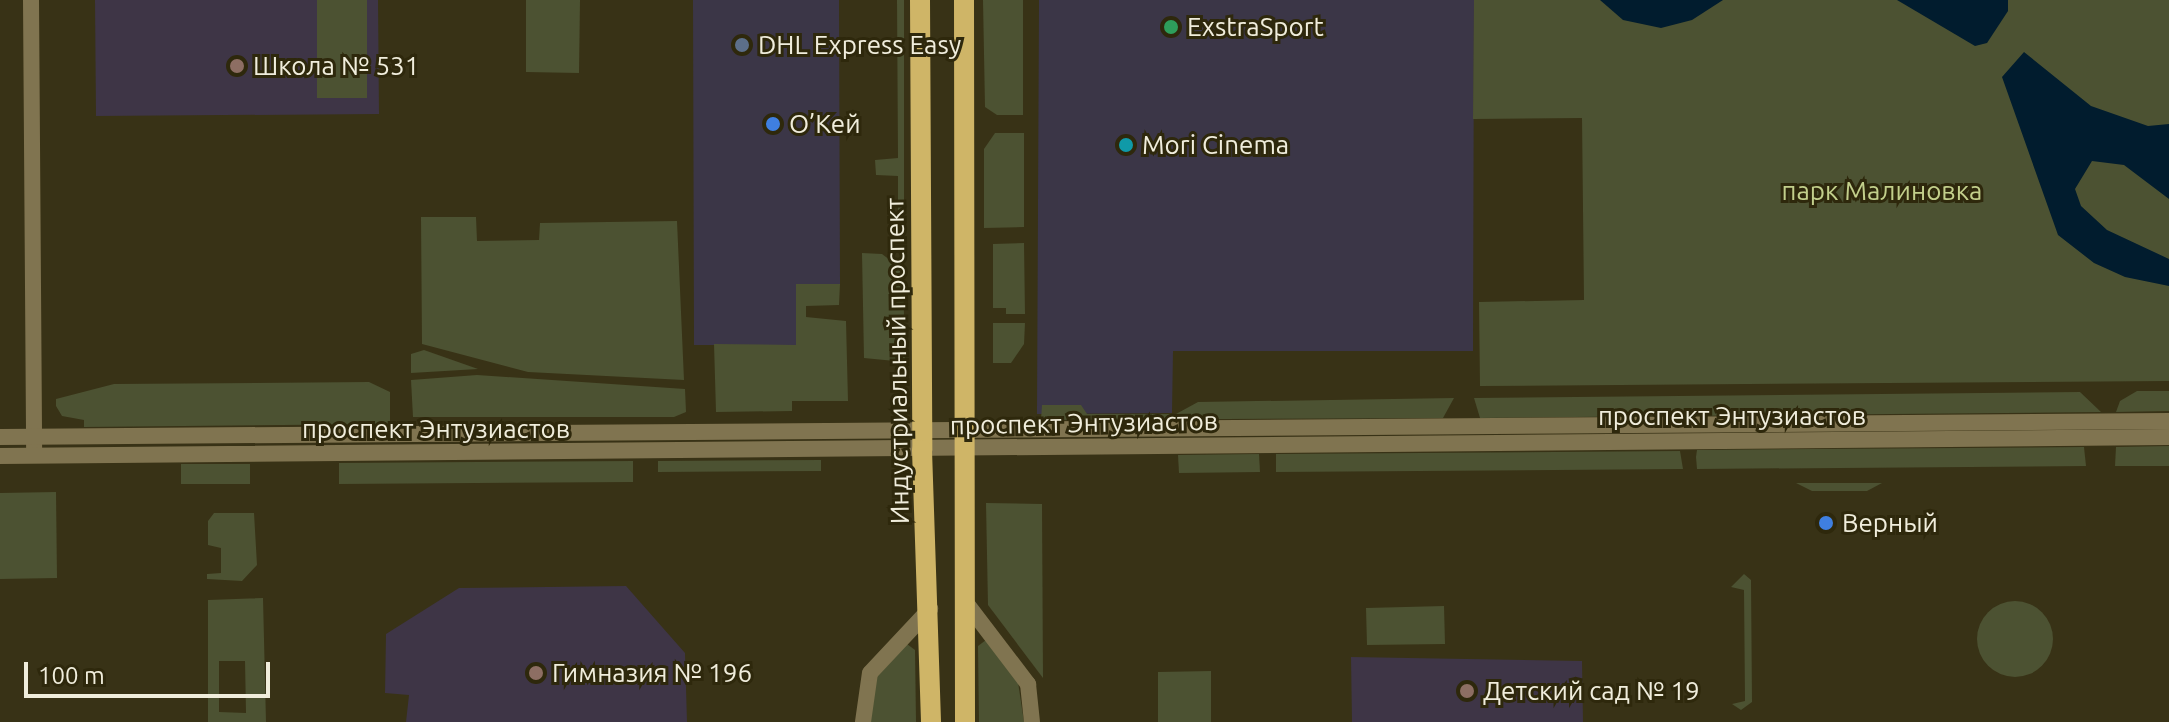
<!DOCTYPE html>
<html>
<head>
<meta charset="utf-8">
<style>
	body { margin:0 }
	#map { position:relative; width:2169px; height:722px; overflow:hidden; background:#383216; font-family:Ubuntu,sans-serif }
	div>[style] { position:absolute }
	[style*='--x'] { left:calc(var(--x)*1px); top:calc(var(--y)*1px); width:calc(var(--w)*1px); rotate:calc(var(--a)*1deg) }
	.commercial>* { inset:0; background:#3b3647 }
	.education>* { inset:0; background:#3e3546 }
	.green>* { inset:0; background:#4c5232 }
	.round { border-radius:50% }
	.water>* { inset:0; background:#011c2e }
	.minor>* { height:16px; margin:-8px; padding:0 8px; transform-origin:8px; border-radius:8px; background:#807450 }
	.tertiary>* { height:16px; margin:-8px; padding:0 8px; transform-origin:8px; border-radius:8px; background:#807450 }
	.primary>* { height:20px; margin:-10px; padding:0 10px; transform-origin:10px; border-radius:10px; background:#cfb567 }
	.dots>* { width:22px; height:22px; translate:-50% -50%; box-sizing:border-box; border:4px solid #2e280c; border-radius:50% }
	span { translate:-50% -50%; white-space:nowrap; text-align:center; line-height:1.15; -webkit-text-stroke:6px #2e280c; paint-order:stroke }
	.poi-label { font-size:26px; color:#f0eddc }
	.left { translate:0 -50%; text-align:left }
	.park-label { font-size:26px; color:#c2cf8b }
	.street-label { font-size:26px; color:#f0eddc }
	.scale { position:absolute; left:24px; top:662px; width:246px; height:36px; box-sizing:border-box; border:4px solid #f0eddc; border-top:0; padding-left:10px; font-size:24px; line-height:28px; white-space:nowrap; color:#f0eddc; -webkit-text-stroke:6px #2e280c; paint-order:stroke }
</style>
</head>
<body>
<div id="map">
	<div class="commercial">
		<div style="clip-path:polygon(693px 0,839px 0,840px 284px,796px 285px,796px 345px,694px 345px)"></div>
		<div style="clip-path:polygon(1039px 0,1474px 0,1473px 351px,1173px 351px,1172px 413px,1037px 414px)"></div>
	</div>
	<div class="education">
		<div style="clip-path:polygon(95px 0,378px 0,379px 114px,96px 116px)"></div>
		<div style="clip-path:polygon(626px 586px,685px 653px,687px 722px,406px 722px,409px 695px,385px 693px,386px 634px,459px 588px)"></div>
		<div style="clip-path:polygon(1351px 657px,1582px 661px,1583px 722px,1352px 722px)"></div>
	</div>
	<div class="green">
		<div style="clip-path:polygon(317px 0,367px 0,367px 98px,317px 98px)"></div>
		<div style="clip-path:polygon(526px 0,580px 0,579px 73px,526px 72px)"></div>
		<div style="clip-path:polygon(897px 0,904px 0,904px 224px,898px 238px,898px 176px,876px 175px,875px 160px,898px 158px)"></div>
		<div style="clip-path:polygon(983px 0,1023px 0,1023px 115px,997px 115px,985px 107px)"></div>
		<div style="clip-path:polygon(1474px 0,2169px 0,2169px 381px,1480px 386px,1479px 302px,1584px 300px,1582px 118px,1473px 119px)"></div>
		<div style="clip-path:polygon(995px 133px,1024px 133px,1024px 227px,984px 228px,984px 149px)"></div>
		<div style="clip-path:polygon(421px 217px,476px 217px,477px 241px,539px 240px,540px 223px,677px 221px,684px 380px,528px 372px,422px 344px)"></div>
		<div style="clip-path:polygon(1024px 243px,1025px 314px,1006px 314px,1006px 308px,993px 308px,993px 244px)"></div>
		<div style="clip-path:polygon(862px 253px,882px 254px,903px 270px,905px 362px,864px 358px)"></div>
		<div style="clip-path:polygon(796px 284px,840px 284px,839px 305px,806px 306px,806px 317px,846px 321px,848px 401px,792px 401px,792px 411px,716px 412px,714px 344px,796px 345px)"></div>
		<div style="clip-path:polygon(993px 323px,1025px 323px,1024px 344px,1011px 363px,993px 363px)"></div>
		<div style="clip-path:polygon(424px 350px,478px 369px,411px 373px,411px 354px)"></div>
		<div style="clip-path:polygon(477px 375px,685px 389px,686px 412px,674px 417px,413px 417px,411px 380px)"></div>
		<div style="clip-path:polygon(369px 382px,390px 392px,390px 424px,84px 427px,84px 420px,62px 416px,56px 406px,56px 399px,114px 384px)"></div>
		<div style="clip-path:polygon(2137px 391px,2169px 391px,2169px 411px,2116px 412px,2120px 401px)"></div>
		<div style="clip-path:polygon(2080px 392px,2101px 412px,1480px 418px,1474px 398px)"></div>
		<div style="clip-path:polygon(1454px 398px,1443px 418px,1041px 420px,1042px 405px,1081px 405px,1087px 414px,1176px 414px,1198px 402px)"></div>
		<div style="clip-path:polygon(2169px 446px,2169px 466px,2115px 466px,2116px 447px)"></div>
		<div style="clip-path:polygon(2084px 447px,2086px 466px,1697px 469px,1696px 457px,1697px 450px)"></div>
		<div style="clip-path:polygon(1680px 451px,1683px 469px,1276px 472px,1276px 454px)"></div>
		<div style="clip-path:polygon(1259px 454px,1260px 472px,1179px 473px,1178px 455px)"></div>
		<div style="clip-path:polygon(821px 460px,821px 471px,658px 472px,658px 461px)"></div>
		<div style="clip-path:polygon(633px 461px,633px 482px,339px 484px,339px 463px)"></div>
		<div style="clip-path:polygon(181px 464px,250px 464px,250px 484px,181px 484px)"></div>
		<div style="clip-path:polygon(1796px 483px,1882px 483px,1867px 491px,1812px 491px)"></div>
		<div style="clip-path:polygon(56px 492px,57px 578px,0 579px,0 493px)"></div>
		<div style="clip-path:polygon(986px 503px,1042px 504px,1043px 678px,988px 605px)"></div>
		<div style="clip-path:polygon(214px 513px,254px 513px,257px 565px,242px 581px,207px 579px,207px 574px,221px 573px,221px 548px,208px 545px,208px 521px)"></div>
		<div style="clip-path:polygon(1744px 574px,1751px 580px,1752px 702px,1741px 710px,1732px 704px,1745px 701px,1744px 590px,1731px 587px)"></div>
		<div style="clip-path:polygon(evenodd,263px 598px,266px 722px,208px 722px,208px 600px,263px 598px,219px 661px,245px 661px,246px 713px,219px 712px,219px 661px)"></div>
		<div class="round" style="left:1977px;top:601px;width:76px;height:76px"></div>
		<div style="clip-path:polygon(1444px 606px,1445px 644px,1367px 645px,1366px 608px)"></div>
		<div style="clip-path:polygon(986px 640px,1018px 682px,1024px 722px,979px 722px,978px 646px)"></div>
		<div style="clip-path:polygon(907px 644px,915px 650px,916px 722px,870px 722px,875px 679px)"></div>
		<div style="clip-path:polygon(1211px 671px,1211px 722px,1158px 722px,1158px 672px)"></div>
	</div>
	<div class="water">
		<div style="clip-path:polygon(1600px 0,1723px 0,1692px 20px,1661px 28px,1623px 20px)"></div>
		<div style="clip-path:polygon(1897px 0,2008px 0,2008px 11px,1987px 43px,1975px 46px)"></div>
		<div style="clip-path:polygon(2024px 52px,2091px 106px,2148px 126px,2169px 124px,2169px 199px,2124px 165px,2092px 161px,2075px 189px,2081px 206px,2107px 230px,2169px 259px,2169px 286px,2125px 277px,2094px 263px,2058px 235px,2002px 77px)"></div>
	</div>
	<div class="minor">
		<div style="--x:31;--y:0;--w:450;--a:89.6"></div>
		<div style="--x:964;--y:600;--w:106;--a:52.7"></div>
		<div style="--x:1028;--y:684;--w:38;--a:84"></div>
		<div style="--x:863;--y:722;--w:49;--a:-81.9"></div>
		<div style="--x:870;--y:673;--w:88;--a:-46.8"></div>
	</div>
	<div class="tertiary">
		<div style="--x:0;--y:437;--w:2169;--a:-0.42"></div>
		<div style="--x:0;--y:456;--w:2169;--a:-0.5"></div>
	</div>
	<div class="primary">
		<div style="--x:920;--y:0;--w:450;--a:89.7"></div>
		<div style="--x:922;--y:450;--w:272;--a:88.1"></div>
		<div style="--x:964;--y:0;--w:722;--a:89.92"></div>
	</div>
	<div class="dots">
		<div style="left:1171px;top:27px;background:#2e9e5b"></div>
		<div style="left:742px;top:45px;background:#5c6f8a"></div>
		<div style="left:237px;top:66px;background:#8d6e63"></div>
		<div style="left:773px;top:124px;background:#3f7fe0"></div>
		<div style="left:1126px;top:145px;background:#0f9aa8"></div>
		<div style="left:1826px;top:523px;background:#3f7fe0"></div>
		<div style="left:536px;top:673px;background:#8d6e63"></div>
		<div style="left:1467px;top:691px;background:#8d6e63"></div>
	</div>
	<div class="poi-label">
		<span class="left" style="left:1187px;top:27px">ExstraSport</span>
		<span class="left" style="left:758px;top:45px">DHL Express Easy</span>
		<span class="left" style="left:253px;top:66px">Школа № 531</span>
		<span class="left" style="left:789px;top:124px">О’Кей</span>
		<span class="left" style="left:1142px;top:145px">Mori Cinema</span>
		<span class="left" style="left:1842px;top:523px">Верный</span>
		<span class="left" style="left:552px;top:673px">Гимназия № 196</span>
		<span class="left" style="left:1483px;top:691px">Детский сад № 19</span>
	</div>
	<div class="park-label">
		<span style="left:1882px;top:191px">парк Малиновка</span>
	</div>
	<div class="street-label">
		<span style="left:897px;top:361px;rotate:-91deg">Индустриальный проспект</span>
		<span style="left:1732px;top:416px">проспект Энтузиастов</span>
		<span style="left:1084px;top:423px;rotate:-1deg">проспект Энтузиастов</span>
		<span style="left:436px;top:429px">проспект Энтузиастов</span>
	</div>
	<div class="scale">100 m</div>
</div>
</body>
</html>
